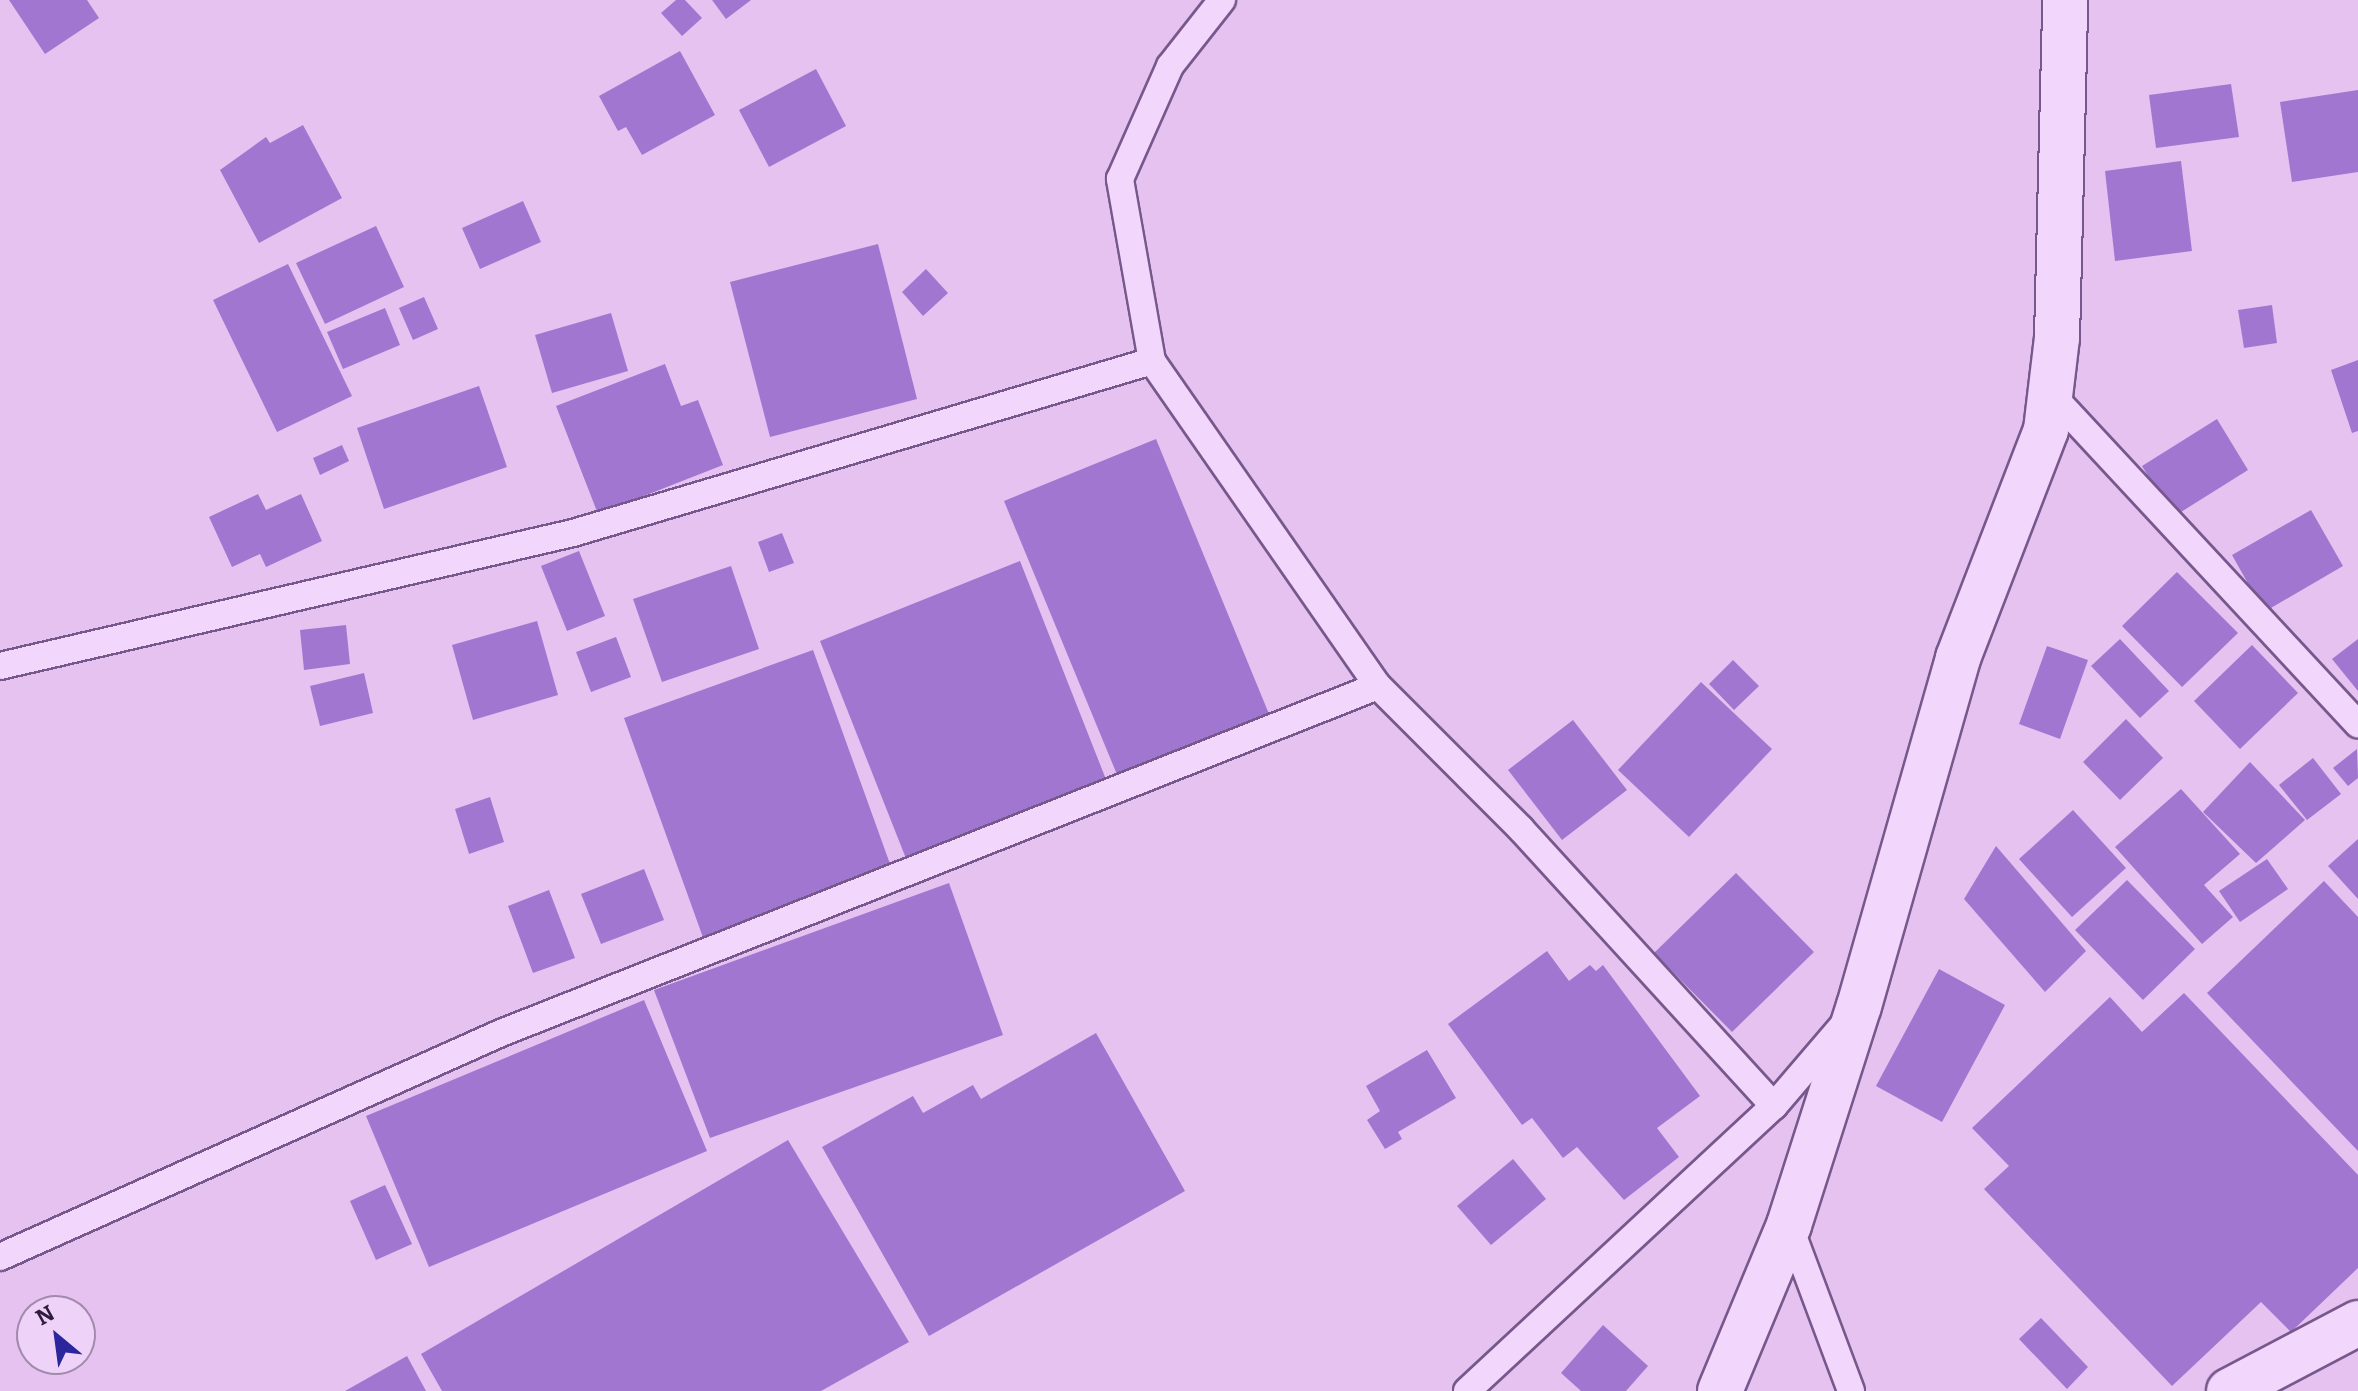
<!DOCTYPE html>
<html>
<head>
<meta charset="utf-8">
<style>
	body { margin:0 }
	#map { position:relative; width:2358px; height:1391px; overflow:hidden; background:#e6c2f0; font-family:Bitter,serif }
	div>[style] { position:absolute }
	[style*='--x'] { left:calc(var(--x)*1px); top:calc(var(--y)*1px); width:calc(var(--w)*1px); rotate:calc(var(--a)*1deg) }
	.building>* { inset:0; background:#a176d1 }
	.roads { filter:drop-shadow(2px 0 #77588c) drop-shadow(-2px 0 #77588c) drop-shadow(0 2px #77588c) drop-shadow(0 -2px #77588c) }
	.service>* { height:26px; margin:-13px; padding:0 13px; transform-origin:13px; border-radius:13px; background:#f2d6fb }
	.minor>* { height:44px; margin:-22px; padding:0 22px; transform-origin:22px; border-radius:22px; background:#f2d6fb }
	span { translate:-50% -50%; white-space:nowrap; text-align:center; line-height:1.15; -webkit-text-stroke:6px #efd2f7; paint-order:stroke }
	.north { position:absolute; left:16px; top:1295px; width:80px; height:80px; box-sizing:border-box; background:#efd2f7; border:2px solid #a18aac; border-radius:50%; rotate:331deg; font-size:22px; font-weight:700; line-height:32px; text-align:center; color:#2d1d3b }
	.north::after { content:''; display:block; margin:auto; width:28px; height:36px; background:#2b259e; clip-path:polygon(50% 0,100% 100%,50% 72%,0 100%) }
</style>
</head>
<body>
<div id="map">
	<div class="building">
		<div style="clip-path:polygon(9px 0,87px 0,99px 18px,45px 54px)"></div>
		<div style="clip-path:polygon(676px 0,685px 0,702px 18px,682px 36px,661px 13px)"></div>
		<div style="clip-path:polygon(712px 0,751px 0,726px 19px)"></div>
		<div style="clip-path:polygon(680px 51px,715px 115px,642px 155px,626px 127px,618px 131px,599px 96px)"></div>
		<div style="clip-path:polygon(816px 69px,846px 126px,769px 167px,739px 110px)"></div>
		<div style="clip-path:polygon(2231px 84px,2239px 137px,2156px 148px,2149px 95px)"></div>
		<div style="clip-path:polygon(2358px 90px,2358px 172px,2292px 182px,2280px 102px)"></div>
		<div style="clip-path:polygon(303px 125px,342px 198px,259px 243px,220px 170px,266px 137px,270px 143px)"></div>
		<div style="clip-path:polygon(2181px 161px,2192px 251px,2115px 261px,2105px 171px)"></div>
		<div style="clip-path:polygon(523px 201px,541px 242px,480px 269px,462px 228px)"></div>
		<div style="clip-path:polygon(376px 226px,404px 287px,325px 324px,296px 263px)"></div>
		<div style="clip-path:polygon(878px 244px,917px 399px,770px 437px,730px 282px)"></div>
		<div style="clip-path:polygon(288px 264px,352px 396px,277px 432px,213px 300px)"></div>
		<div style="clip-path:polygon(926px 269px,948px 293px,923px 316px,902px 292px)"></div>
		<div style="clip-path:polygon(424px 297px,438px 329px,413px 340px,399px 308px)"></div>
		<div style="clip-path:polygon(2272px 305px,2277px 343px,2244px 348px,2238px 310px)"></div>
		<div style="clip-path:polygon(385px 308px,400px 345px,343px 369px,327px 332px)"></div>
		<div style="clip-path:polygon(611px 313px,628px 371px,552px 393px,535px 335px)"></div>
		<div style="clip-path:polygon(2358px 360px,2358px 431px,2352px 433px,2331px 370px)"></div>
		<div style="clip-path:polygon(665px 364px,681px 406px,698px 400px,723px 465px,598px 514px,556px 406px)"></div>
		<div style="clip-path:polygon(479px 386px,507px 467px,384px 509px,357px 428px)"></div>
		<div style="clip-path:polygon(2217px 419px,2248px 470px,2173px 517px,2142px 466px)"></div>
		<div style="clip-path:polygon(1156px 439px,1269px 714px,1118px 777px,1004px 501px)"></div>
		<div style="clip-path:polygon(342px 445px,349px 461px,320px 475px,313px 458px)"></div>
		<div style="clip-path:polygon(258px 494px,266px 510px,301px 494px,322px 541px,266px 567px,260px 554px,232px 567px,209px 517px)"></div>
		<div style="clip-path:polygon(2311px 510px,2343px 566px,2264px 612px,2232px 555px)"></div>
		<div style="clip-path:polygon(782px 533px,794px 563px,769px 572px,758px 542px)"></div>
		<div style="clip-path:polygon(579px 551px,605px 616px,567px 631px,541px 566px)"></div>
		<div style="clip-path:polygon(1020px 561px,1107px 782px,907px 861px,820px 641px)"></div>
		<div style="clip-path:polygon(731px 566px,759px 649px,662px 682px,633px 599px)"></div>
		<div style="clip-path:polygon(2177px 572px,2238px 633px,2182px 687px,2122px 626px)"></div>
		<div style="clip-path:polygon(537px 621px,558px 695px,473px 720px,452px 645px)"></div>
		<div style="clip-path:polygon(346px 625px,350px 664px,304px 670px,300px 630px)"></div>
		<div style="clip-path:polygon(616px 637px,631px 677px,591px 692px,576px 652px)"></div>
		<div style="clip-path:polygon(2120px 639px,2169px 691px,2140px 718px,2091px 666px)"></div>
		<div style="clip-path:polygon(2358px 639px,2358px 691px,2332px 659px)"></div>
		<div style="clip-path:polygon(2252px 645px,2298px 693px,2240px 749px,2194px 701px)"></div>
		<div style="clip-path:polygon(2047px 646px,2088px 660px,2060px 739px,2019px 724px)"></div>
		<div style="clip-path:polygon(813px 650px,894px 875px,705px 943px,624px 718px)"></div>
		<div style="clip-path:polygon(1733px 660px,1759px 686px,1734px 710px,1709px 684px)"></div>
		<div style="clip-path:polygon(364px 673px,373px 713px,320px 726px,310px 686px)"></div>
		<div style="clip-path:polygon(1701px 682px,1772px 749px,1689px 837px,1618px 770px)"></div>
		<div style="clip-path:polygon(2126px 719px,2163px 758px,2120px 800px,2083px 762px)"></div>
		<div style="clip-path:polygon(1573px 720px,1627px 790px,1562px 840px,1508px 770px)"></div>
		<div style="clip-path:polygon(2357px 749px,2358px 778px,2348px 786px,2333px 768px)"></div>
		<div style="clip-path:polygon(2313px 758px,2341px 794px,2307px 820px,2279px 785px)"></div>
		<div style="clip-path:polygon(2250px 762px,2305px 820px,2256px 863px,2203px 812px)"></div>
		<div style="clip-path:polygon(2181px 789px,2240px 854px,2204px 885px,2233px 917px,2202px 944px,2115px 847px)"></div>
		<div style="clip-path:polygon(490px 797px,504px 842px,469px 854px,455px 809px)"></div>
		<div style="clip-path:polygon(2073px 810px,2126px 868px,2072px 917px,2019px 859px)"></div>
		<div style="clip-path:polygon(2358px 839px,2358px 899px,2328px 866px)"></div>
		<div style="clip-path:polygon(1996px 846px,2086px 951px,2045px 992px,1964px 899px)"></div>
		<div style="clip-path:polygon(2267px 859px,2288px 889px,2240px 922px,2219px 891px)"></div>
		<div style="clip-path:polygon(644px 869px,664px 920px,601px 944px,581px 894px)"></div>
		<div style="clip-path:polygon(1736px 873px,1814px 952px,1732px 1032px,1654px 953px)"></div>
		<div style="clip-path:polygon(2127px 880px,2195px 949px,2143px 1000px,2075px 930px)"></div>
		<div style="clip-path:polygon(2324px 881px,2358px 917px,2358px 1151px,2207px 993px)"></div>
		<div style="clip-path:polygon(949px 883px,1003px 1035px,710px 1138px,654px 990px)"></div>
		<div style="clip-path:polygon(549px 890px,575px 958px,533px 973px,508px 906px)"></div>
		<div style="clip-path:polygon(1547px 951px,1569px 981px,1590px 965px,1596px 971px,1603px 965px,1700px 1096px,1657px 1128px,1679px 1157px,1624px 1200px,1577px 1147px,1563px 1158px,1532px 1118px,1522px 1125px,1448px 1024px)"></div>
		<div style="clip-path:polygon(1939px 969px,2005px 1005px,1942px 1122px,1876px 1086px)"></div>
		<div style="clip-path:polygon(2184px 993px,2358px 1175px,2358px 1268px,2291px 1332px,2261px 1302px,2172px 1386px,1984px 1189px,2009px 1166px,1972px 1128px,2110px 997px,2142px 1032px)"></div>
		<div style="clip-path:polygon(644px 1000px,707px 1151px,429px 1267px,366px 1116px)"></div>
		<div style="clip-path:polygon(1096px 1033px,1185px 1191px,929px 1336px,822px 1147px,913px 1096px,923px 1113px,973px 1085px,981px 1099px)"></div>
		<div style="clip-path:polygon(1427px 1050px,1456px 1098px,1398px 1132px,1402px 1139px,1385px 1149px,1367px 1120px,1380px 1111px,1366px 1086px)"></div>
		<div style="clip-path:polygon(788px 1140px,909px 1342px,821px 1391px,442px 1391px,421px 1354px)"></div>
		<div style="clip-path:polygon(1513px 1159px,1546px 1199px,1491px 1245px,1457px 1206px)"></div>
		<div style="clip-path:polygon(385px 1185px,412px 1244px,376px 1260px,350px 1201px)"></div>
		<div style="clip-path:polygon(2041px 1318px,2088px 1367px,2067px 1389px,2019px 1339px)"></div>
		<div style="clip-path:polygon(1603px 1325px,1648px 1366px,1626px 1391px,1581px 1391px,1561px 1373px)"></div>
		<div style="clip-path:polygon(407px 1356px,426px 1391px,345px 1391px)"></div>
	</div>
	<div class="roads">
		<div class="service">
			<div style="--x:1152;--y:361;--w:185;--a:-100"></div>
			<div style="--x:1120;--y:179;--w:124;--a:-66.1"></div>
			<div style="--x:1170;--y:66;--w:84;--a:-51.8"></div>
			<div style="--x:2051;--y:394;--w:451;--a:47.1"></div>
			<div style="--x:0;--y:666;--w:588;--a:-13.07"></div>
			<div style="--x:573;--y:533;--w:604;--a:-16.54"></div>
			<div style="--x:1152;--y:361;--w:396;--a:55.2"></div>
			<div style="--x:1378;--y:686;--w:202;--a:45"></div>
			<div style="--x:1521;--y:829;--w:375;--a:47.6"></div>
			<div style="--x:1789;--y:1225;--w:177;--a:69.5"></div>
			<div style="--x:0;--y:1257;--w:549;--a:-24.09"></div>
			<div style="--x:501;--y:1033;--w:943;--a:-21.59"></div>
			<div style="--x:1467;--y:1391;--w:419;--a:-42.9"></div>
			<div style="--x:1774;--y:1106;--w:109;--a:-49.5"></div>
		</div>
		<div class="minor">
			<div style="--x:1720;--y:1391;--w:180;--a:-67.4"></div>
			<div style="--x:1789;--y:1225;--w:230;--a:-72.3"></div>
			<div style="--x:1859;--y:1006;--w:362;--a:-74.1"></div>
			<div style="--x:1958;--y:658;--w:244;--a:-68.9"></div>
			<div style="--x:2046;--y:430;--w:93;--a:-83.2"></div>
			<div style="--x:2057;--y:338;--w:338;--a:-88.6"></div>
			<div style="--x:2229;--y:1391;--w:146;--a:-27.8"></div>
		</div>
	</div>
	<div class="north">N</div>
</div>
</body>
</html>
